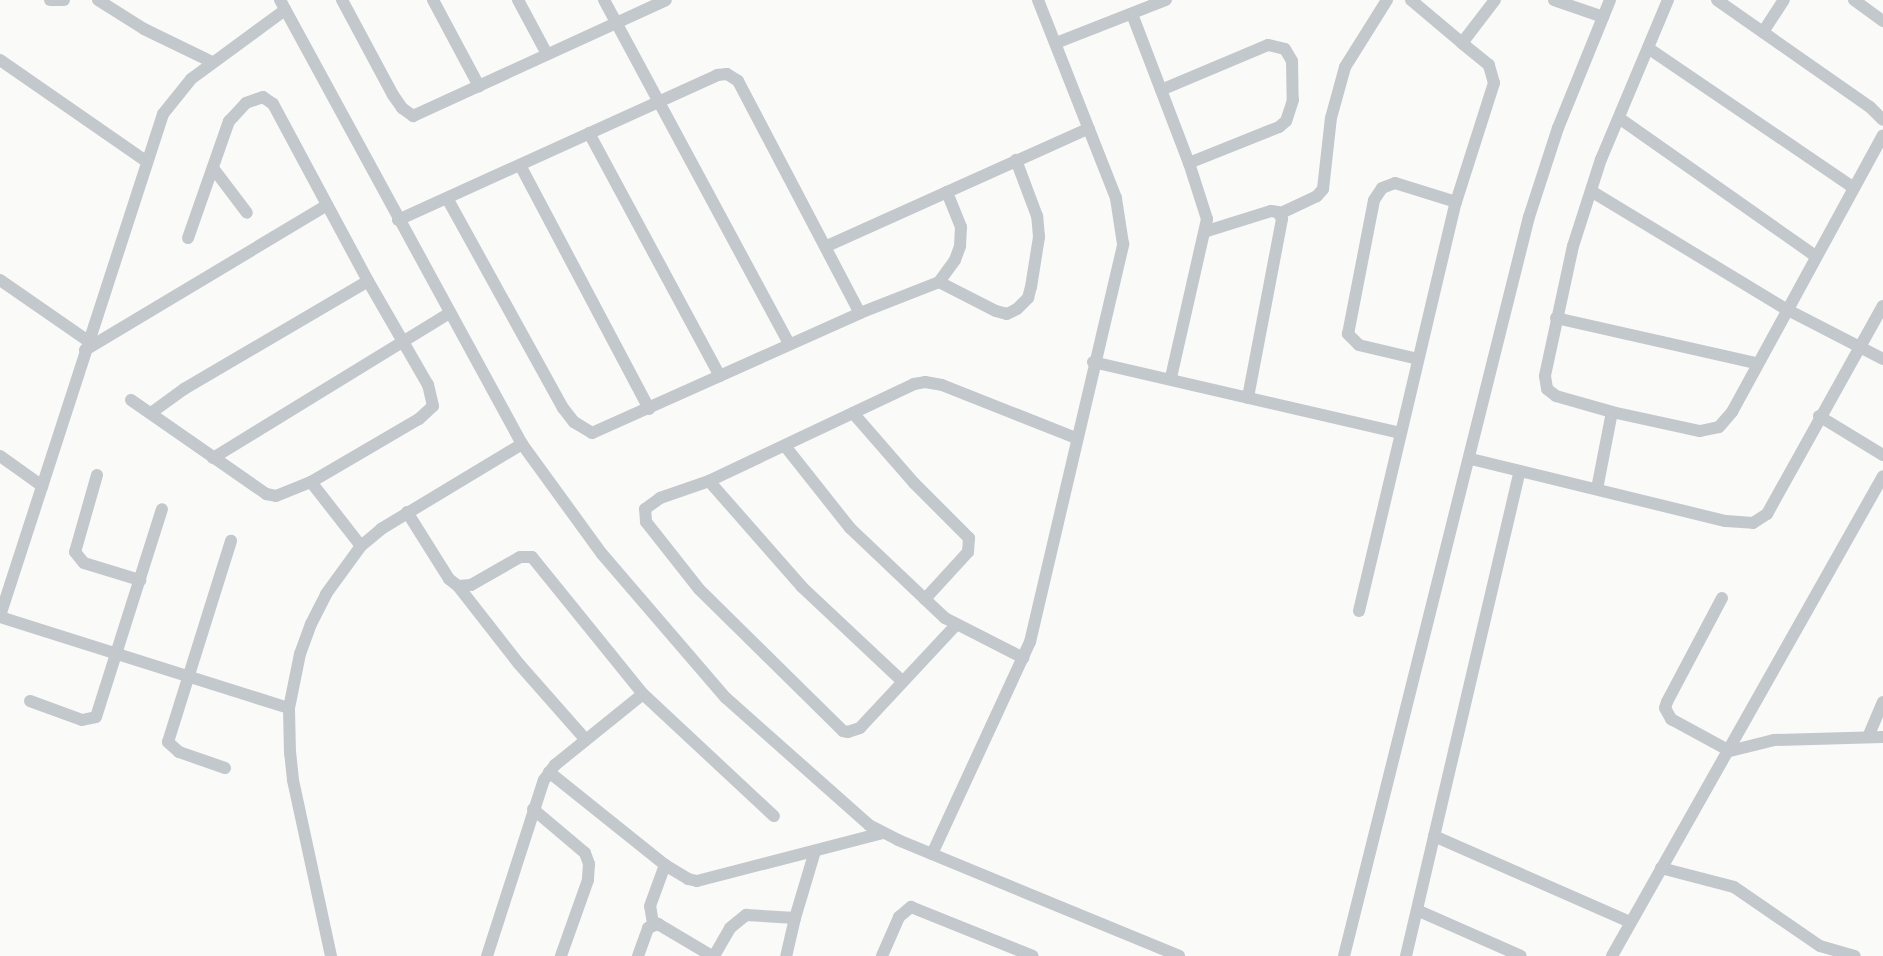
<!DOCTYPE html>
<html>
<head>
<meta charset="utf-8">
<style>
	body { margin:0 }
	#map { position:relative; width:1883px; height:956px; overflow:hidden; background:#fafaf8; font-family:"Noto Sans",sans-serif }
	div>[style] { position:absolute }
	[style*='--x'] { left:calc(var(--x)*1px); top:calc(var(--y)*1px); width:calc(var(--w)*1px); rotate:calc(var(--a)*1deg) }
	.minor>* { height:12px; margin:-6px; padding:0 6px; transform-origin:6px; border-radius:6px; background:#c3c8cc }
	span { translate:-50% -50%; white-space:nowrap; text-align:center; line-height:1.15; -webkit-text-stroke:7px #fff; paint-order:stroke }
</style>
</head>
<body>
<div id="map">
	<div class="minor">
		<div style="--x:50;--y:0;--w:14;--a:0"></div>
		<div style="--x:98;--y:0;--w:54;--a:32.2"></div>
		<div style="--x:144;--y:29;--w:76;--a:25.9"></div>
		<div style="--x:280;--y:0;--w:506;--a:61.41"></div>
		<div style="--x:522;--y:444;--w:136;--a:54"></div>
		<div style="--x:602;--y:554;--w:190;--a:49.3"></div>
		<div style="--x:726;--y:698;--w:191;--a:41.6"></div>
		<div style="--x:869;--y:825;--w:33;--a:27"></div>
		<div style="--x:898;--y:840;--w:304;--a:22.4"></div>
		<div style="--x:342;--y:0;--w:108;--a:61.8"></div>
		<div style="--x:393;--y:95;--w:16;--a:55"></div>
		<div style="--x:402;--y:108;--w:14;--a:36"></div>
		<div style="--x:413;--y:116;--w:278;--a:-24.6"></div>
		<div style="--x:433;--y:0;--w:98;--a:61.9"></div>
		<div style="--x:518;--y:0;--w:61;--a:61.8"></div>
		<div style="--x:604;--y:0;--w:391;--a:61.7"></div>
		<div style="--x:1411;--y:0;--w:67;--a:40.1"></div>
		<div style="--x:1554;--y:0;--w:52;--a:19.1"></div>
		<div style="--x:1668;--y:0;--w:173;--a:112.8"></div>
		<div style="--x:1601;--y:159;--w:91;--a:107.8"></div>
		<div style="--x:1573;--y:246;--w:133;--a:102.2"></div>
		<div style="--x:1545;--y:376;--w:13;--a:81"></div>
		<div style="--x:1547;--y:389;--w:11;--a:38"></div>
		<div style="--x:1556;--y:396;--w:58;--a:15.9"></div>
		<div style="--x:1612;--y:412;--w:90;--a:12.2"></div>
		<div style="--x:1700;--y:431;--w:19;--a:-12"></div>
		<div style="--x:1719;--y:427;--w:20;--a:-49"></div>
		<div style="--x:1732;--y:412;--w:315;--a:-61.4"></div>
		<div style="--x:1717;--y:0;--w:187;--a:35"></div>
		<div style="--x:1870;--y:107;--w:18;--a:45"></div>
		<div style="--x:1854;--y:0;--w:36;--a:36"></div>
		<div style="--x:1132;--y:14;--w:160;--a:69.1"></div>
		<div style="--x:1189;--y:163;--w:59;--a:72.2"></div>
		<div style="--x:1207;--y:219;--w:163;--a:102.8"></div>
		<div style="--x:1763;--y:32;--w:38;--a:-57"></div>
		<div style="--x:1056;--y:43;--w:118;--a:-21.4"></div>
		<div style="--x:1648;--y:48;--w:249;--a:34.2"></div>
		<div style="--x:0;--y:60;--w:178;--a:34.7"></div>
		<div style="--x:1161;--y:90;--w:116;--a:-22.8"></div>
		<div style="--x:1268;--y:45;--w:17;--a:13"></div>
		<div style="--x:1285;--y:49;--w:14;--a:60"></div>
		<div style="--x:1292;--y:61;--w:39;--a:89"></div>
		<div style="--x:1293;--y:100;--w:22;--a:108"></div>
		<div style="--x:1286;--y:121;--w:9;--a:139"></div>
		<div style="--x:1279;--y:127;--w:97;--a:158.2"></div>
		<div style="--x:1619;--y:118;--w:240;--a:35.1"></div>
		<div style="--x:589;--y:133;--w:276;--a:61.7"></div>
		<div style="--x:520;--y:165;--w:276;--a:62.1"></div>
		<div style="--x:213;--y:168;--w:56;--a:52.9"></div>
		<div style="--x:1591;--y:191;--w:228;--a:31.2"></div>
		<div style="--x:1786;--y:309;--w:109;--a:27.3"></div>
		<div style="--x:447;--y:198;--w:240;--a:61.1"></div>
		<div style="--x:563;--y:408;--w:18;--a:52"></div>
		<div style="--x:574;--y:422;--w:21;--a:31"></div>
		<div style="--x:592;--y:433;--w:294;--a:-24.1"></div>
		<div style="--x:860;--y:313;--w:85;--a:-21.4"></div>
		<div style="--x:939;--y:282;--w:64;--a:27"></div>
		<div style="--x:996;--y:311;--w:11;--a:15"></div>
		<div style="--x:1007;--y:314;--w:11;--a:-27"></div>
		<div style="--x:1017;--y:309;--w:16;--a:-45"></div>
		<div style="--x:1028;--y:298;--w:11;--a:-75"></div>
		<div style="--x:1031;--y:287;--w:51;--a:-80.9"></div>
		<div style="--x:1039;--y:237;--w:21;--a:-95"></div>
		<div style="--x:1037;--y:216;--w:60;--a:-110.6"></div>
		<div style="--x:1279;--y:214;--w:42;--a:-25.3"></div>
		<div style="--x:1317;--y:196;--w:9;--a:-49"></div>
		<div style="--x:1323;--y:189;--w:71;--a:-83.6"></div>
		<div style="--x:1331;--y:118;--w:53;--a:-74.6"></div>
		<div style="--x:1345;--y:67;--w:79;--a:-57.9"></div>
		<div style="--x:398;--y:220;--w:350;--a:-24.4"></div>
		<div style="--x:717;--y:75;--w:10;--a:-6"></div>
		<div style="--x:727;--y:74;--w:13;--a:32"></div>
		<div style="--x:738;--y:81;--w:262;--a:62.3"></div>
		<div style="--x:1207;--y:231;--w:67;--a:-17.4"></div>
		<div style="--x:1271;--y:211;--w:7;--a:8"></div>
		<div style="--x:1278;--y:212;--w:8;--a:60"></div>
		<div style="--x:1282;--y:219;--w:182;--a:100.8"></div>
		<div style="--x:827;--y:246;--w:287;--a:-24.2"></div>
		<div style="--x:0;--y:280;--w:107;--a:34.7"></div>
		<div style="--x:939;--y:282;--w:27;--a:-54"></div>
		<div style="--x:955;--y:260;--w:15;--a:-70"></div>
		<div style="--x:960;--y:246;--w:19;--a:-87"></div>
		<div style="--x:961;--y:227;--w:38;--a:-112"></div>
		<div style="--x:1556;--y:318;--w:205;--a:12.7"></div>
		<div style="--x:85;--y:350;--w:282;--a:-30.9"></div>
		<div style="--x:1418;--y:359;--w:61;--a:-166.7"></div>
		<div style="--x:1359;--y:345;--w:16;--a:-135"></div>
		<div style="--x:1348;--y:334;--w:136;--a:-79"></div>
		<div style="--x:1374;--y:200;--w:14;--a:-56"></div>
		<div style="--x:1382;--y:188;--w:14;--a:-21"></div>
		<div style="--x:1395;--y:183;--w:64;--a:17.3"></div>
		<div style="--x:1093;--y:362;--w:315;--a:13"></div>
		<div style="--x:131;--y:400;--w:165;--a:34.8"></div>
		<div style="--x:266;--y:494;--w:10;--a:11"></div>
		<div style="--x:276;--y:496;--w:38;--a:-22"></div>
		<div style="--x:311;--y:482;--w:125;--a:-30.3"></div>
		<div style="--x:419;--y:419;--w:19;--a:-43"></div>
		<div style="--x:433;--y:406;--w:22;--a:-103"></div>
		<div style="--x:428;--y:385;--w:120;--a:-120"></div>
		<div style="--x:368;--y:281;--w:201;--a:-118.2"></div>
		<div style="--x:273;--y:104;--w:12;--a:-145"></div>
		<div style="--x:263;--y:97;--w:18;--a:161"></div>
		<div style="--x:246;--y:103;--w:25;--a:133"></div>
		<div style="--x:229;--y:121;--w:124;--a:109.3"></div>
		<div style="--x:151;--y:413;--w:41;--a:-36"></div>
		<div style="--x:184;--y:389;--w:213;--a:-30.4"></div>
		<div style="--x:853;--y:413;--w:93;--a:48.9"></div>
		<div style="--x:914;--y:483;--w:78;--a:45"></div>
		<div style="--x:969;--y:538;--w:14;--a:94"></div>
		<div style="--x:968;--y:552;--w:64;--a:132.5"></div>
		<div style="--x:1819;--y:416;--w:75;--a:31.4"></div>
		<div style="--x:785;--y:446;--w:105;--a:51.6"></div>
		<div style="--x:850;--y:528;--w:131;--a:43.5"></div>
		<div style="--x:945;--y:618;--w:88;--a:27.1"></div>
		<div style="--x:0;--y:456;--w:52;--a:35.5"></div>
		<div style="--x:213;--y:458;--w:278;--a:-31.5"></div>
		<div style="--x:1471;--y:459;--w:262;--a:13.7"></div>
		<div style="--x:1726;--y:521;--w:27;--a:4"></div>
		<div style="--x:1753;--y:523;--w:17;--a:-33"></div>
		<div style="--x:1767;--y:514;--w:238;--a:-60.9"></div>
		<div style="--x:97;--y:475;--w:80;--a:105.9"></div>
		<div style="--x:75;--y:552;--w:14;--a:51"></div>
		<div style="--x:84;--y:563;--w:59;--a:16.9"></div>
		<div style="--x:709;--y:481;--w:141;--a:48.7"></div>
		<div style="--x:802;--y:587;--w:137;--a:43.2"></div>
		<div style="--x:311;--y:482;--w:81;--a:52"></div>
		<div style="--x:1597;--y:489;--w:78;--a:-79"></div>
		<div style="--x:407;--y:512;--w:79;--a:57.9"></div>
		<div style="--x:449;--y:579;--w:11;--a:38"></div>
		<div style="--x:458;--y:586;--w:13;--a:-4"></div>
		<div style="--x:471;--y:585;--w:56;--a:-29.7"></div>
		<div style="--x:520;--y:557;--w:12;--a:0"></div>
		<div style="--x:532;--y:557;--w:176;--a:51"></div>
		<div style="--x:643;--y:694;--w:179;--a:43"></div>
		<div style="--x:458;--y:586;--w:99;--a:52"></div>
		<div style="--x:519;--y:664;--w:101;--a:48.6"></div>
		<div style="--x:1722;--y:598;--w:118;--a:117.9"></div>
		<div style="--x:1667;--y:702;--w:6;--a:108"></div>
		<div style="--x:1665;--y:708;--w:13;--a:61"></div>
		<div style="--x:1671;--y:719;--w:67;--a:28.5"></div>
		<div style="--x:1730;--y:751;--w:45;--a:-14"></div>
		<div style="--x:1774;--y:740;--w:109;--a:-1.6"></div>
		<div style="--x:1359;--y:611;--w:420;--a:-76.7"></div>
		<div style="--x:1456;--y:202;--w:125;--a:-72.3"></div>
		<div style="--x:1494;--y:83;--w:19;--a:-106"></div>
		<div style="--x:1489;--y:65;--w:35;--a:-141"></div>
		<div style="--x:1462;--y:43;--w:54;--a:-52.5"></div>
		<div style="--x:0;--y:616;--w:528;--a:-72.01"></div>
		<div style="--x:163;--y:114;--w:45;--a:-51.3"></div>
		<div style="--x:191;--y:79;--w:117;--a:-36.3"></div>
		<div style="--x:0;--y:617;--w:303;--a:17.5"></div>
		<div style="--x:955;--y:626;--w:139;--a:133"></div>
		<div style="--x:860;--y:728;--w:13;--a:162"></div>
		<div style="--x:848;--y:732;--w:5;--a:-169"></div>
		<div style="--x:843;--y:731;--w:202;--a:-135.4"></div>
		<div style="--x:699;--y:589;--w:85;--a:-128.3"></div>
		<div style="--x:646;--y:522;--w:13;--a:-94"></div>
		<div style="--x:645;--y:509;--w:19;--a:-36"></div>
		<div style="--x:660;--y:498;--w:52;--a:-19.1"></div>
		<div style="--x:709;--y:481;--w:227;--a:-25.3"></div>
		<div style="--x:914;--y:384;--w:11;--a:-10"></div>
		<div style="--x:925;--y:382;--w:17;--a:10"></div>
		<div style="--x:942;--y:385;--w:144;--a:21.6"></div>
		<div style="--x:30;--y:701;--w:55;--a:20.1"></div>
		<div style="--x:82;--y:720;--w:14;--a:-12"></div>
		<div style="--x:96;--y:717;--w:218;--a:-72.4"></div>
		<div style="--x:1868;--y:737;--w:38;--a:-67"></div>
		<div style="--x:225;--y:768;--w:49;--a:-160.8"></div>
		<div style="--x:179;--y:752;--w:15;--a:-138"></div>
		<div style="--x:168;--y:742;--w:211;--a:-72.6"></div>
		<div style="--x:549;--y:772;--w:149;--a:38.7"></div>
		<div style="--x:665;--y:865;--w:27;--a:31"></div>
		<div style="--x:688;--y:879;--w:9;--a:13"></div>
		<div style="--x:697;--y:881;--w:192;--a:-14.5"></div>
		<div style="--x:533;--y:809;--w:68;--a:40.2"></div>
		<div style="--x:585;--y:853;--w:12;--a:70"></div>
		<div style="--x:589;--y:864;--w:16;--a:94"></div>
		<div style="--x:588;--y:880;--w:81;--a:109.6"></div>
		<div style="--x:1434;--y:836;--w:214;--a:23.7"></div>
		<div style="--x:932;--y:854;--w:234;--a:-65.2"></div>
		<div style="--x:1030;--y:642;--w:409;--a:-76.8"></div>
		<div style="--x:1123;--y:244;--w:47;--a:-98.7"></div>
		<div style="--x:1116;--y:198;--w:213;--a:-111.5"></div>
		<div style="--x:1661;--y:868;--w:75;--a:14.6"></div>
		<div style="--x:1734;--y:887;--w:104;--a:34.5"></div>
		<div style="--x:1820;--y:946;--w:36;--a:16"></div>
		<div style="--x:1419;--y:911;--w:111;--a:23.8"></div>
		<div style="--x:795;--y:918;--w:70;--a:-73.4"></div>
		<div style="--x:653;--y:924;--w:18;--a:-99"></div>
		<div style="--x:650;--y:906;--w:44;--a:-69.9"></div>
		<div style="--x:331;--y:956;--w:180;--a:-102.2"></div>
		<div style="--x:293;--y:780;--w:27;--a:-96"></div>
		<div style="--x:290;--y:753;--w:45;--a:-91.3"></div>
		<div style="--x:289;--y:708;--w:55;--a:-78.5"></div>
		<div style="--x:300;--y:654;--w:32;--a:-70"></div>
		<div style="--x:311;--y:624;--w:34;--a:-63"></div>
		<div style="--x:326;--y:594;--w:59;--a:-53.9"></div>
		<div style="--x:361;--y:546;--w:26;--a:-40"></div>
		<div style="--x:381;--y:529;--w:165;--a:-31.1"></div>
		<div style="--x:487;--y:956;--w:185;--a:-72.1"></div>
		<div style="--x:544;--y:780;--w:19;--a:-54"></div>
		<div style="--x:555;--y:765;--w:113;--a:-38.9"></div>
		<div style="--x:638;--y:956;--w:30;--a:-70"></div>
		<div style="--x:648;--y:928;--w:11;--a:-22"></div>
		<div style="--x:658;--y:924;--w:63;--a:30.7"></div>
		<div style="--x:714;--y:956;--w:32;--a:-60"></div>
		<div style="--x:730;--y:928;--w:21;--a:-39"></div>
		<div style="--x:746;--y:915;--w:49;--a:3.5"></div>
		<div style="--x:795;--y:918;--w:39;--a:103"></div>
		<div style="--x:882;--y:956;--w:43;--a:-66.4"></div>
		<div style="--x:899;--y:917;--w:16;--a:-40"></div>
		<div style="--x:911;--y:907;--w:131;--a:21.9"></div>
		<div style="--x:1344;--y:956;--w:762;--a:-75.95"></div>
		<div style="--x:1529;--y:217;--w:94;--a:-72"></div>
		<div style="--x:1558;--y:128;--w:138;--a:-67.9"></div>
		<div style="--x:1406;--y:956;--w:498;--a:-76.8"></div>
		<div style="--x:1612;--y:956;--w:551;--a:-60.55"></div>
	</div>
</div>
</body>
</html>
